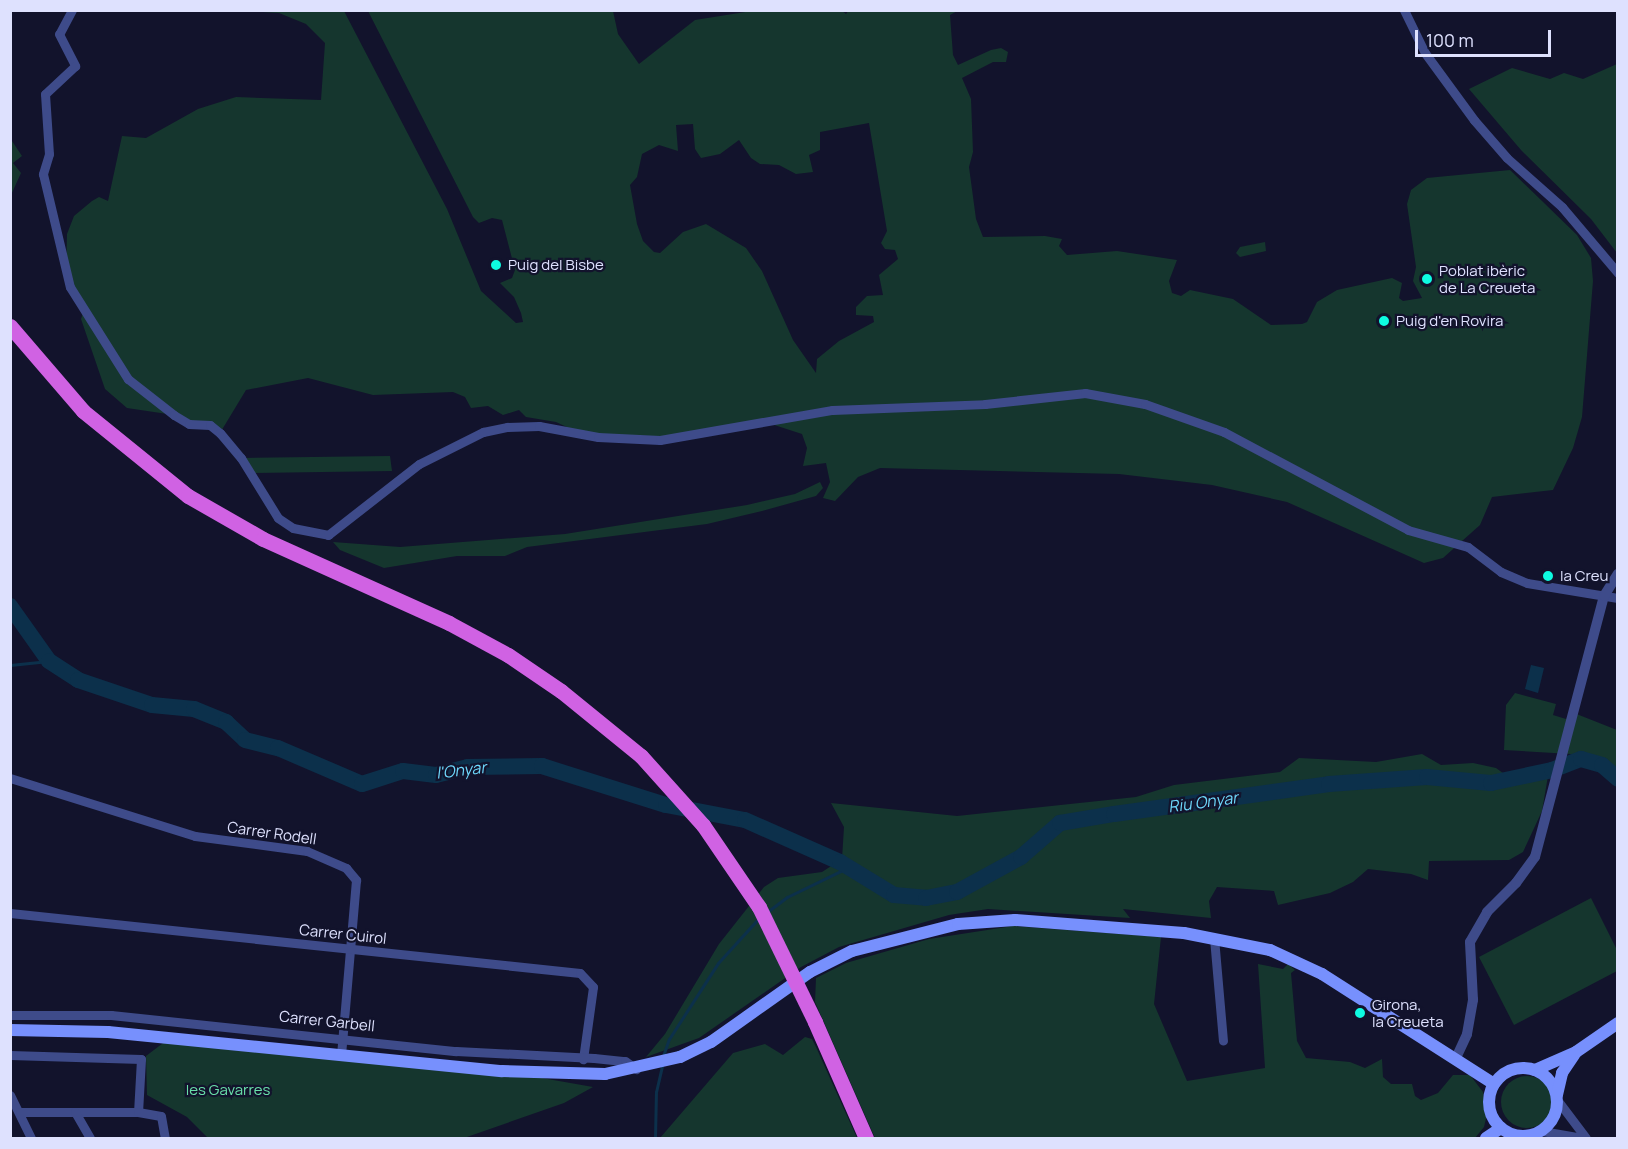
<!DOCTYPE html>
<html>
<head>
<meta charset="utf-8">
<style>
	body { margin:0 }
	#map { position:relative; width:1628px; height:1149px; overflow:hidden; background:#12132c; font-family:Manrope,sans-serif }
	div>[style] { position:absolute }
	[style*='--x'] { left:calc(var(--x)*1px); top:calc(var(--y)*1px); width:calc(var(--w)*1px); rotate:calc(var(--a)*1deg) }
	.green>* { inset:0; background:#15362e }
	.round { border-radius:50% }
	.water>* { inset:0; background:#0c304b }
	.stream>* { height:3px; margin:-1.5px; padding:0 1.5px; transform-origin:1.5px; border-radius:1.5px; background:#0c304b }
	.river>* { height:16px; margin:-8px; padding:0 8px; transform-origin:8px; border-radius:8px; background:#0c304b }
	.minor>* { height:9px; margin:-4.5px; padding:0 4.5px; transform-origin:4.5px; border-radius:4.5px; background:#3e4b8a }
	.tertiary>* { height:10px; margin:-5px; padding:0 5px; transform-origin:5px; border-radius:5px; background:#3e4b8a }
	.secondary>* { height:12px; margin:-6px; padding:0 6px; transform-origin:6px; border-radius:6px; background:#7790fd }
	.secondary>.ring { margin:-6px; padding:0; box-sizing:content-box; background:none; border:12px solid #7790fd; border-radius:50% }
	.trunk>* { height:15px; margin:-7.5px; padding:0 7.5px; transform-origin:7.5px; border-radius:7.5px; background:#d062e3 }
	.trunk-bridge>* { height:15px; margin:-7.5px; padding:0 7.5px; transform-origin:7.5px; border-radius:7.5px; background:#d062e3 }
	.dots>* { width:16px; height:16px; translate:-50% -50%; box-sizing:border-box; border:3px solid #12132c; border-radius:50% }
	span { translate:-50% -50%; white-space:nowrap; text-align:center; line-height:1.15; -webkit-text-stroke:4.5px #12132c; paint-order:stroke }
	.poi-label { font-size:15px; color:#dee1fe }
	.left { translate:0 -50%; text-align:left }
	.street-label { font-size:15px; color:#dee1fe }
	.park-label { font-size:15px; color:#69dfa9 }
	.water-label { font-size:16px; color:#6ed8fc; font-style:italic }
	.frame { position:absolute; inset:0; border:12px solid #dee1fe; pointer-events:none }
	.scale { position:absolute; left:1415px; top:30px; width:136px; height:27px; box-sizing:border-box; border:3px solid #dee1fe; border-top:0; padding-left:8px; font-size:18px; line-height:21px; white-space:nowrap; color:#dee1fe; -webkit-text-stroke:4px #12132c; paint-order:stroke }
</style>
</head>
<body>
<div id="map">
	<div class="green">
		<div style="clip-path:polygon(evenodd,758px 10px,841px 10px,846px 14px,849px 10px,959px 10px,950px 15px,953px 55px,958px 65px,991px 50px,1001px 48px,1008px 52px,1006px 62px,993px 62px,962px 78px,971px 99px,973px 152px,969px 167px,976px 219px,983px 237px,1045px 236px,1062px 239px,1059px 246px,1067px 255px,1117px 251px,1177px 260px,1169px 281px,1172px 293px,1181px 296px,1190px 290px,1233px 299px,1271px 325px,1302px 324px,1307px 322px,1317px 302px,1337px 290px,1392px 278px,1402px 283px,1399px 298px,1403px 301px,1422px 298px,1413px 281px,1416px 267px,1407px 204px,1411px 190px,1427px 178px,1510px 170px,1577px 235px,1591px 258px,1593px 281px,1582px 417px,1573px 448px,1553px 490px,1492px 497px,1480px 525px,1443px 558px,1424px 563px,1287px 502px,1212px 485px,1119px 474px,880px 468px,858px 477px,835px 501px,823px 498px,830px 482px,826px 463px,803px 466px,807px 448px,802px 434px,765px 422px,683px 437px,582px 434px,556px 422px,526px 417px,519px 410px,503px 415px,488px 406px,471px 408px,465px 397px,453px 392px,373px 395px,308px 378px,246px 390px,220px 433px,174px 415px,127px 408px,105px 389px,81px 319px,83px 313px,66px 275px,67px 234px,74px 216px,92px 201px,99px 197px,108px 201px,122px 136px,146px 138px,198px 109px,236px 97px,321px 100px,325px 43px,306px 24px,279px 13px,243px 11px,344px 11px,447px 209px,481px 291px,516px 323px,523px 322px,521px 313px,514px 297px,500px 283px,512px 278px,515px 270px,502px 220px,492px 218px,479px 223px,473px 217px,368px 11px,613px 11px,618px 34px,639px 64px,695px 20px,758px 10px,869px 123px,887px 231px,881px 243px,885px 249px,895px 250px,898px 259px,879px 275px,883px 295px,867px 296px,856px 307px,856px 315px,873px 316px,874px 322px,839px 341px,817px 359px,816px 373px,793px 340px,762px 271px,746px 248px,706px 224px,683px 232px,660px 253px,654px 252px,643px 241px,637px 224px,630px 185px,637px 177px,642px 154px,659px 145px,678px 151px,676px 125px,693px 124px,695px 149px,701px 158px,720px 154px,739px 140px,751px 158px,760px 164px,779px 165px,796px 174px,813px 172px,809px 155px,820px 150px,820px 132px,869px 123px)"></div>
		<div style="clip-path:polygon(1617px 64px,1617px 253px,1591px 219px,1521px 150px,1469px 89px,1512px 68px,1550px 79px,1564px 73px,1583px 79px)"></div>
		<div style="clip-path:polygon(12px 141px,22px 156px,13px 163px,21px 173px,11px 195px)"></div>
		<div style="clip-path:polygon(1265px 242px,1266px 251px,1240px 257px,1236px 253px,1240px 247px)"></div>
		<div style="clip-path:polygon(390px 456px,392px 471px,250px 473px,241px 458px)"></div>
		<div style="clip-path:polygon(820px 482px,823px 488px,816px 496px,762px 511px,707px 524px,527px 547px,505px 556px,457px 556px,384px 568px,340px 550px,333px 542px,400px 547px,565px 534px,747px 505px,795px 494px)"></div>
		<div style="clip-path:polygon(1515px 693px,1556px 704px,1553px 715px,1566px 719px,1574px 713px,1617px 730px,1617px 773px,1614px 767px,1588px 755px,1504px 750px,1506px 705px)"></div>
		<div style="clip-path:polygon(1422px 754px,1441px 765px,1473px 763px,1496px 768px,1518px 784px,1548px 776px,1542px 811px,1523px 852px,1509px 860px,1429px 861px,1428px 880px,1411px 874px,1368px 869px,1353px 882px,1330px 893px,1278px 905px,1274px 891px,1217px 887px,1209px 901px,1211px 918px,1123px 909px,1130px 918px,988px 909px,949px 915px,839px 947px,801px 967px,699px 1038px,646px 1057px,665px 1034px,719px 944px,764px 887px,778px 878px,822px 872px,842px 859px,844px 827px,831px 803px,957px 816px,1136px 797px,1174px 785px,1280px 772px,1299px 758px,1376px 762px)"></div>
		<div style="clip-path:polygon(1591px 898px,1617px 950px,1617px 971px,1514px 1025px,1479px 957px)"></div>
		<div style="clip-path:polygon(1013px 926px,1161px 937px,1154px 1004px,1187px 1081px,1265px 1068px,1258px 964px,1283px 969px,1288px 964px,1295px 970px,1291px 973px,1297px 1041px,1306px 1058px,1350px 1062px,1365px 1068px,1382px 1059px,1383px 1077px,1391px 1084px,1412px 1084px,1415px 1096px,1421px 1100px,1438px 1093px,1453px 1075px,1470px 1075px,1483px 1092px,1487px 1114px,1484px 1127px,1475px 1138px,875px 1138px,815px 1002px,816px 978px,846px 963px,929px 939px)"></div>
		<div style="clip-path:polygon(171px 1037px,502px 1071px,593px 1087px,564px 1103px,464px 1138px,208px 1138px,187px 1117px,147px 1095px,146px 1056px)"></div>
		<div style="clip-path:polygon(805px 1037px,812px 1039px,816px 1047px,857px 1138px,660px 1138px,733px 1053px,765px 1044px,783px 1055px)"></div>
		<div class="round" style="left:1501px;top:1076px;width:52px;height:52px"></div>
	</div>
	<div class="water">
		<div style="clip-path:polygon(1531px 665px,1544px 668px,1538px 693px,1525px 689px)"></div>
	</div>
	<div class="stream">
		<div style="--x:10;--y:665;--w:39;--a:-6"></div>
		<div style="--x:767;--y:912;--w:25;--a:-37"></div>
		<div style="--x:787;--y:897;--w:69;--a:-25.8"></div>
		<div style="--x:663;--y:1056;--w:18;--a:-71"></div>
		<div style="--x:669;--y:1039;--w:90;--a:-57.2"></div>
		<div style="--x:718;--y:963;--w:61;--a:-47.7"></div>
		<div style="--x:655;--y:1138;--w:46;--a:-88.8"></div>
		<div style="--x:656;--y:1092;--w:27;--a:-77"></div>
	</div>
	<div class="river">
		<div style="--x:10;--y:606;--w:67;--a:54.7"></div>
		<div style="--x:49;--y:661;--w:35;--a:33"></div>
		<div style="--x:78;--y:680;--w:78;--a:18.7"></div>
		<div style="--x:152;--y:705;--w:42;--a:5.4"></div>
		<div style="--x:194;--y:709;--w:35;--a:22"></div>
		<div style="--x:226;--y:722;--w:26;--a:43"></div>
		<div style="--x:245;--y:740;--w:34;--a:14"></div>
		<div style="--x:278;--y:748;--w:91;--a:23.2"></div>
		<div style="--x:362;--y:784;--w:43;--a:-17.6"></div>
		<div style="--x:403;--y:771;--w:33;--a:7"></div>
		<div style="--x:436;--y:775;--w:32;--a:-14"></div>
		<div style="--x:467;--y:767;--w:75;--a:-0.8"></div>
		<div style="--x:542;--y:766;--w:130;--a:17.5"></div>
		<div style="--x:666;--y:805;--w:80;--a:10.8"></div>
		<div style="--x:745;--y:820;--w:104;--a:23.9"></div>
		<div style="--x:840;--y:862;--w:63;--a:31.4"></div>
		<div style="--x:894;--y:895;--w:32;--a:5"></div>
		<div style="--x:926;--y:898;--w:32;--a:-11"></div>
		<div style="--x:957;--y:892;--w:73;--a:-28.7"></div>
		<div style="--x:1021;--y:857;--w:52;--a:-41.1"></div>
		<div style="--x:1060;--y:823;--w:55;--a:-9.5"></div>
		<div style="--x:1114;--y:814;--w:217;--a:-7.9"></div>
		<div style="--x:1329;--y:784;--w:98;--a:-4.1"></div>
		<div style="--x:1427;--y:777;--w:64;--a:5.4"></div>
		<div style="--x:1491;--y:783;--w:62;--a:-12"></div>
		<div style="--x:1552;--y:770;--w:31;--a:-21"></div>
		<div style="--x:1581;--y:759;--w:22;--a:16"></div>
		<div style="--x:1602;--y:765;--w:21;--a:41"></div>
	</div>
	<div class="minor">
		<div style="--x:72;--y:10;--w:27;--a:118"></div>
		<div style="--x:59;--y:34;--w:36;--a:63"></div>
		<div style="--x:75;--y:66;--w:41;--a:137"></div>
		<div style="--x:45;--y:94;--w:60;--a:86.2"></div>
		<div style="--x:49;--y:154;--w:21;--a:107"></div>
		<div style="--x:43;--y:174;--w:116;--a:76.6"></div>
		<div style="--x:70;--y:287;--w:109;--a:57.8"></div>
		<div style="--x:128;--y:379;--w:58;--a:38"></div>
		<div style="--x:174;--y:415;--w:17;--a:31"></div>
		<div style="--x:189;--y:424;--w:21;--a:3"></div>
		<div style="--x:210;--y:425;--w:13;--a:39"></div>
		<div style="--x:220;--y:433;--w:33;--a:50"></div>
		<div style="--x:241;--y:458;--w:70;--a:58.3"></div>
		<div style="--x:278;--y:518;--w:18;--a:34"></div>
		<div style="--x:293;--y:528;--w:36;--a:11"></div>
		<div style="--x:328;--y:535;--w:115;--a:-38"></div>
		<div style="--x:419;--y:464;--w:72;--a:-26.6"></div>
		<div style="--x:483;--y:432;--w:25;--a:-12"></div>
		<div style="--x:507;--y:427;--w:32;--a:-2"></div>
		<div style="--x:539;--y:426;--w:60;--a:10.6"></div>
		<div style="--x:598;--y:437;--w:62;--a:2.8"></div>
		<div style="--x:660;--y:440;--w:175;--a:-9.9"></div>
		<div style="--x:832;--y:410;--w:153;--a:-2.2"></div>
		<div style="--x:985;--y:404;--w:101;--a:-6.3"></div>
		<div style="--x:1085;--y:393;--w:61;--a:10.4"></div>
		<div style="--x:1145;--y:404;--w:84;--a:19.5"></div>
		<div style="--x:1224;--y:432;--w:208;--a:28"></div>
		<div style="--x:1408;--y:530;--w:62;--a:15.8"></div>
		<div style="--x:1468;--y:547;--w:41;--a:37.1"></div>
		<div style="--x:1501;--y:572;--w:28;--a:23"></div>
		<div style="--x:1527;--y:583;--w:92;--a:9.4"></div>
		<div style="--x:1404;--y:10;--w:48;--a:64"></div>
		<div style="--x:1425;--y:53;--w:83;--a:53.8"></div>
		<div style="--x:1474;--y:120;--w:50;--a:49"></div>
		<div style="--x:1507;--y:158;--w:74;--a:41.7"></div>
		<div style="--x:1562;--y:207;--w:87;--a:49.7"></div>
		<div style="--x:10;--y:778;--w:194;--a:17.4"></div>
		<div style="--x:195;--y:836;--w:113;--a:7.6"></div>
		<div style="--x:307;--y:851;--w:43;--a:23.6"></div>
		<div style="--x:346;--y:868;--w:16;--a:50"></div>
		<div style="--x:356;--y:880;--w:175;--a:94.9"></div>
		<div style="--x:10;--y:913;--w:573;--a:6.01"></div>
		<div style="--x:580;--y:973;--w:19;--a:47"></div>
		<div style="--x:593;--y:987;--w:73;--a:97.9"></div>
		<div style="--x:1214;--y:938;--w:103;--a:85"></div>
		<div style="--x:10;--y:1015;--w:101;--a:0"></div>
		<div style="--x:111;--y:1015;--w:347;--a:6"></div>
		<div style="--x:456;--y:1051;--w:138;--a:2.9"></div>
		<div style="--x:594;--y:1058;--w:31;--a:6"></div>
		<div style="--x:625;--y:1061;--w:14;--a:36"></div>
		<div style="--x:10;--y:1055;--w:131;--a:1.7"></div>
		<div style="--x:141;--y:1059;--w:53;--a:93.2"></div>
		<div style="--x:10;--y:1095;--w:48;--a:64"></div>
		<div style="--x:1558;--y:1101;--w:46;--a:52.9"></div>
		<div style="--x:20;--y:1112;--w:118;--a:0"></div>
		<div style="--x:138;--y:1112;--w:23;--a:10"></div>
		<div style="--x:161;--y:1116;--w:22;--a:80"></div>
		<div style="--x:75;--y:1112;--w:30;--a:60"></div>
		<div style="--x:1542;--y:1131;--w:41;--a:9.9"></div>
	</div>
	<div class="tertiary">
		<div style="--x:1456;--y:1058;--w:26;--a:-65"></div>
		<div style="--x:1467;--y:1034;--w:35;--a:-80"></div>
		<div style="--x:1473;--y:1000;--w:58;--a:-93"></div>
		<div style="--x:1470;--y:942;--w:34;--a:-60"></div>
		<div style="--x:1487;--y:912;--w:41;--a:-45"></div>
		<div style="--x:1516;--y:883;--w:32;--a:-54"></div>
		<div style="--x:1535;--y:857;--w:270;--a:-75.2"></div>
		<div style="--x:1604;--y:596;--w:26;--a:-58"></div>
	</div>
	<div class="secondary">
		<div style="--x:10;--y:1030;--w:98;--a:1.2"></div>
		<div style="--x:108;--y:1032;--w:396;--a:5.7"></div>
		<div style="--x:502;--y:1071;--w:103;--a:1.7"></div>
		<div style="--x:605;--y:1074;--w:77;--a:-12.8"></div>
		<div style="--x:680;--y:1057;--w:34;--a:-26"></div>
		<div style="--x:711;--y:1042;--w:121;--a:-35.3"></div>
		<div style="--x:810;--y:972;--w:47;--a:-26.6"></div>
		<div style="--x:852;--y:951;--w:109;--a:-14.3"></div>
		<div style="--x:958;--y:924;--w:57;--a:-4"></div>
		<div style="--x:1015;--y:920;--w:169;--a:4.4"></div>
		<div style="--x:1184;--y:933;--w:88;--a:11.2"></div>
		<div style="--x:1270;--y:950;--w:57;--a:24.8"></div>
		<div style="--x:1322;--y:974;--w:204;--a:32.6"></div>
		<div class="ring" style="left:1489px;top:1068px;width:56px;height:56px"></div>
		<div style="--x:1535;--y:1070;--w:45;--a:-23.7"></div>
		<div style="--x:1576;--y:1052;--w:51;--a:-34.6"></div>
		<div style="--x:1557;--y:1095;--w:23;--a:-77"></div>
		<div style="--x:1562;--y:1073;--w:22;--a:-56"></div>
		<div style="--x:1486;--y:1138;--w:18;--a:-34"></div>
	</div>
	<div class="trunk">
		<div style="--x:10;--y:326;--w:112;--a:49.3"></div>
		<div style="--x:83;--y:411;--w:135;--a:39"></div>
		<div style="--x:188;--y:496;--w:86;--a:29.8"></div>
		<div style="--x:263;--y:539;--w:204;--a:24.3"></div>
		<div style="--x:449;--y:623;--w:67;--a:28.5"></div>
		<div style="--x:508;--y:655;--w:64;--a:34.2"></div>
		<div style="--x:815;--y:1022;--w:127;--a:66.3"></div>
	</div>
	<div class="trunk-bridge">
		<div style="--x:561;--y:691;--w:103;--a:39.1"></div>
		<div style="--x:641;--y:756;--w:93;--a:48.1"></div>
		<div style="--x:703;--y:825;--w:99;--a:55.7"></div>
		<div style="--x:759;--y:907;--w:128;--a:64"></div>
	</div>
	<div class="dots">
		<div style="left:496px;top:265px;background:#0efbe1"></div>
		<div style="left:1427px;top:279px;background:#0efbe1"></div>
		<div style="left:1384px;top:321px;background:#0efbe1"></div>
		<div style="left:1548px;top:576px;background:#0efbe1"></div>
		<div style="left:1360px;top:1013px;background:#0efbe1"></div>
	</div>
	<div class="poi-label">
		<span class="left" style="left:508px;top:265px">Puig del Bisbe</span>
		<span class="left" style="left:1439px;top:279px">Poblat ibèric<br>de La Creueta</span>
		<span class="left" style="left:1396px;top:321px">Puig d'en Rovira</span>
		<span class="left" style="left:1560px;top:576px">la Creu</span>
		<span class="left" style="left:1372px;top:1013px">Girona,<br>la Creueta</span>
	</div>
	<div class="street-label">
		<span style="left:272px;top:833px;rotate:8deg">Carrer Rodell</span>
		<span style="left:343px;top:934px;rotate:6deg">Carrer Cuirol</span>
		<span style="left:327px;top:1021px;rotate:6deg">Carrer Garbell</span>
	</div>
	<div class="park-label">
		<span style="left:228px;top:1090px">les Gavarres</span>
	</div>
	<div class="water-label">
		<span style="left:461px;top:770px;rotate:-7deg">l'Onyar</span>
		<span style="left:1203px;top:802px;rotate:-8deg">Riu Onyar</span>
	</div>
	<div class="frame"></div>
	<div class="scale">100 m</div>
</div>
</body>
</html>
